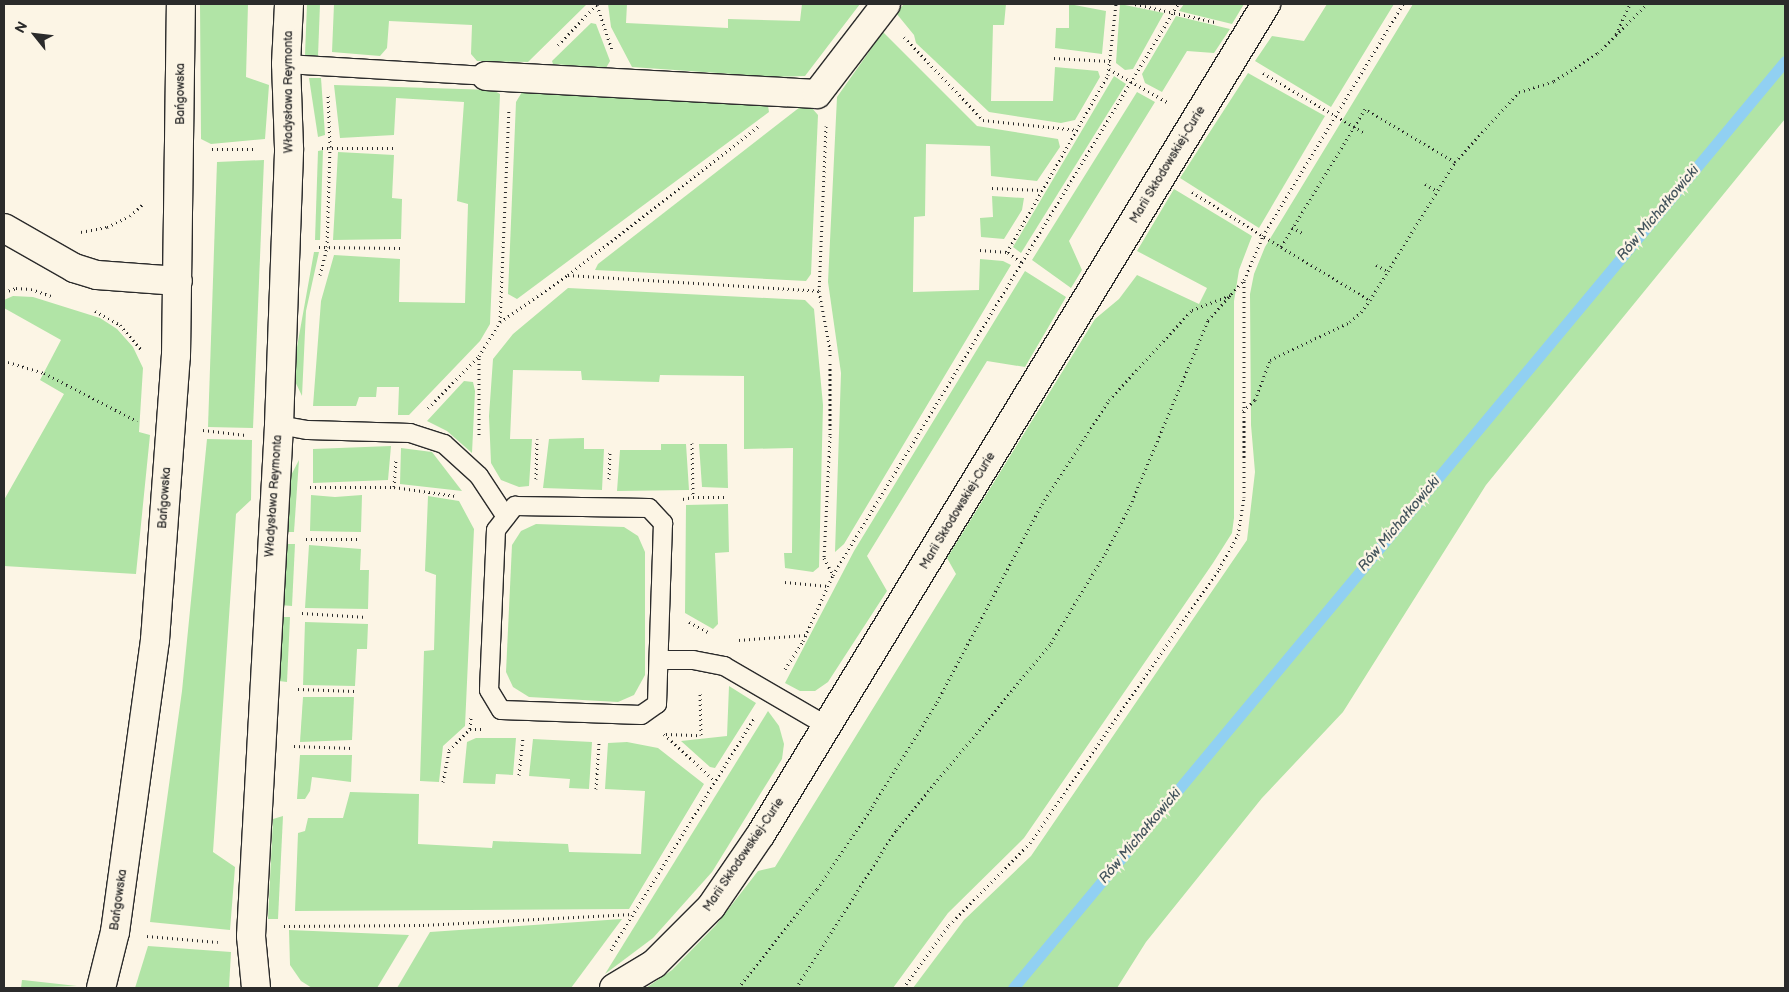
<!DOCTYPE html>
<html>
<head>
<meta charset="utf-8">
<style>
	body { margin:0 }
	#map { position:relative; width:1789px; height:992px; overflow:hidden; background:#fcf5e5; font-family:"Balsamiq Sans",sans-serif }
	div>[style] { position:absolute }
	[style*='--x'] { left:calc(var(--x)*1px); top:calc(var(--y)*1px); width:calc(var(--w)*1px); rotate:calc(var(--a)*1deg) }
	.green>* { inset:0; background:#b1e4a6 }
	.stream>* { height:11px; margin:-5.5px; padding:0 5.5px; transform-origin:5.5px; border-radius:5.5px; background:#91d0f2 }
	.path>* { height:3px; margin-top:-1.5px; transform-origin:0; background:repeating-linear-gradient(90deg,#2b2b2b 0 1px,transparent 0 5px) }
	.roads { filter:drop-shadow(1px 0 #2b2b2b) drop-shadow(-1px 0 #2b2b2b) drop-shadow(0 1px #2b2b2b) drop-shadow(0 -1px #2b2b2b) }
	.lane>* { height:18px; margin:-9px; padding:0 9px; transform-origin:9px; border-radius:9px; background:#fcf5e5 }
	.street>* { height:28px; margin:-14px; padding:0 14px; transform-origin:14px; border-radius:14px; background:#fcf5e5 }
	.secondary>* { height:28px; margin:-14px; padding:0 14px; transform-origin:14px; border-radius:14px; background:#fcf5e5 }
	span { translate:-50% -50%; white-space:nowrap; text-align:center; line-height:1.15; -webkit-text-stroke:5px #fcf5e5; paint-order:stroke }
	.street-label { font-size:12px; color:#2b2b2b }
	.water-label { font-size:14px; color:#44545d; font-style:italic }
	.frame { position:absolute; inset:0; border:5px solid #2b2b2b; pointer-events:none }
	.north { position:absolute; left:10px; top:10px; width:50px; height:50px; -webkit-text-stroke:4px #fcf5e5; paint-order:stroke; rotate:299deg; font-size:14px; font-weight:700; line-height:20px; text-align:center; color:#2b2b2b }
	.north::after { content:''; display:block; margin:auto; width:18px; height:22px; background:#2b2b2b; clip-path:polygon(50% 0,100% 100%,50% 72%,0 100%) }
</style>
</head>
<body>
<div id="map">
	<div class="green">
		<div style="clip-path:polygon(200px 4px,248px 4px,246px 77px,269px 85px,265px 139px,211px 144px,201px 139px)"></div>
		<div style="clip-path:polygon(307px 4px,320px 4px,318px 56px,305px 55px)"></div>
		<div style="clip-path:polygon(334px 4px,587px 4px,528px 62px,477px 61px,471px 54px,472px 25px,389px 21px,387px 48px,380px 56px,332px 52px)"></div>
		<div style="clip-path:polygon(608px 4px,627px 4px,626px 23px,728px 28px,728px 19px,800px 21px,802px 4px,860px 4px,805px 76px,773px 77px,632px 67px,611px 27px)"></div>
		<div style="clip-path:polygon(904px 4px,1006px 4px,1004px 25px,993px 25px,991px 101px,1053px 101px,1055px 67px,1098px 71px,1100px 77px,1075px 120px,1061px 123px,989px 112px,916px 43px,914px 35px,896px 13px)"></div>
		<div style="clip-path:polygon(1069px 4px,1106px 11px,1102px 54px,1055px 48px,1056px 28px,1069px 28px)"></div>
		<div style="clip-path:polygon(1120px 4px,1164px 13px,1133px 69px,1125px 70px,1116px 63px)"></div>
		<div style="clip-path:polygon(1184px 4px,1244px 4px,1232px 24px,1179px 11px)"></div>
		<div style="clip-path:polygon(1327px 4px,1394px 4px,1331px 107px,1255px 61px,1272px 36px,1304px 41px)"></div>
		<div style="clip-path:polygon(1413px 4px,1785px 4px,1785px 119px,1486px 485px,1343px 712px,1262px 798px,1146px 942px,1117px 988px,913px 988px,964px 920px,1031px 856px,1247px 540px,1255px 472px,1251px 425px,1250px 294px,1254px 274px,1265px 247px)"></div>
		<div style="clip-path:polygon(1176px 16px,1230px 29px,1214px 53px,1187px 51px,1162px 92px,1145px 83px,1142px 74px)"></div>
		<div style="clip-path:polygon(591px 23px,596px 24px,610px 61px,606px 68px,553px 64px,552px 61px)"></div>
		<div style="clip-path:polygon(883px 32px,977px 126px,1058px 139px,1060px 147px,1037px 181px,991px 176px,990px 146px,926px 144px,925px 216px,914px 217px,913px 292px,979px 290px,980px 259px,1003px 261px,1011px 265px,844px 544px,835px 552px,841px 373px,828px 282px,837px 97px)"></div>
		<div style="clip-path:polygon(1248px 73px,1325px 116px,1259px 228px,1180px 178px)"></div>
		<div style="clip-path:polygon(1114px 76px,1126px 84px,1021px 253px,1013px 247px)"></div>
		<div style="clip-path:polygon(309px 78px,321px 78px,325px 135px,318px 137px)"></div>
		<div style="clip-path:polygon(334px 85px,493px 90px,500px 94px,490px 324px,480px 341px,409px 415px,398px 415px,399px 387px,377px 387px,376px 397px,359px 397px,356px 406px,313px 406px,321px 301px,334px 255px,400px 259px,399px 302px,465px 303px,468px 204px,457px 201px,464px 102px,396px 98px,394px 135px,340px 138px)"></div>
		<div style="clip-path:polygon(522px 92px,768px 106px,769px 112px,517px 299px,508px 294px,516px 102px)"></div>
		<div style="clip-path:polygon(1137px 92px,1155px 102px,1069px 241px,1082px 270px,1071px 288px,1032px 260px)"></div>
		<div style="clip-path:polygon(800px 107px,811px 107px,818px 115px,811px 274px,806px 281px,595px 270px,598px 264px)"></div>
		<div style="clip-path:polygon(323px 150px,320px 240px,315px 240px,318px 151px)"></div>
		<div style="clip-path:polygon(338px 152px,394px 155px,392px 198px,402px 199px,401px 239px,333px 240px)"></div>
		<div style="clip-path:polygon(264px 160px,253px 428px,208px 427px,217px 162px)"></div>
		<div style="clip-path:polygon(1174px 189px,1252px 236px,1239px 270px,1234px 301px,1234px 518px,1232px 533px,1213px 563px,1024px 838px,948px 913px,893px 988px,646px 988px,672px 970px,716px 925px,758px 871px,775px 867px,956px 574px,947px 558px,1095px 319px,1119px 299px,1137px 275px,1199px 304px,1207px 288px,1137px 251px)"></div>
		<div style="clip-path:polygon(992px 196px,1024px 198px,1022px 210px,1004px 239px,981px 237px,980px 218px,993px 217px)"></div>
		<div style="clip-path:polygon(314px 252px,319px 252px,306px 311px,302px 396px,292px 375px)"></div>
		<div style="clip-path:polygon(1025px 271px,1066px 297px,1025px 367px,987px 361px,867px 556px,887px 591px,828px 682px,815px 691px,800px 691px,785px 683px,854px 551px)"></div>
		<div style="clip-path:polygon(568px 288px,805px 300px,814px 309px,823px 405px,819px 567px,813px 572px,785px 568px,784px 553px,792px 553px,793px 448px,744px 449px,744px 376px,660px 375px,659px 382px,582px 380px,581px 371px,513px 370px,510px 439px,532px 439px,529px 486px,519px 487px,501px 480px,491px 463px,489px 416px,493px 359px,513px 334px)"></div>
		<div style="clip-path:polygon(13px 296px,33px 297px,100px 318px,117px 329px,133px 347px,143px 368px,139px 432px,150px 435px,136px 574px,4px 566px,4px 500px,64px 394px,40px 380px,61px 340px,4px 308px,4px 300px)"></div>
		<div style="clip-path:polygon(464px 381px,473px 382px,475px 391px,472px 453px,447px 431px,427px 421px)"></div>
		<div style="clip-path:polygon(584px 438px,584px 449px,604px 449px,602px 490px,543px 488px,549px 439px)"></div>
		<div style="clip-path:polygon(207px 439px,252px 440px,251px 500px,236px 514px,213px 852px,235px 867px,230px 930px,150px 922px,182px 691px)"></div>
		<div style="clip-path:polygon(661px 444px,686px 444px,689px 490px,617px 491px,620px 450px,661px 450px)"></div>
		<div style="clip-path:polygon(699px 444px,727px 444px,728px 488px,702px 487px)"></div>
		<div style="clip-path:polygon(391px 446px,388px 480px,313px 483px,313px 449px)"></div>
		<div style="clip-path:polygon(401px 448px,432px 452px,462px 491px,400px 484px)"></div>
		<div style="clip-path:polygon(299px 460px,294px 532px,285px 532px,287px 483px)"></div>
		<div style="clip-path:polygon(311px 495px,335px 497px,362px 495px,361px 532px,310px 531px)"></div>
		<div style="clip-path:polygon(428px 496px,459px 501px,474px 529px,465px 726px,443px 746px,439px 782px,420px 781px,424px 651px,434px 650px,436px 575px,425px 571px)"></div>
		<div style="clip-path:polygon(728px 504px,729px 552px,715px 553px,718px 624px,713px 629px,685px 613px,686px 505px)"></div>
		<div style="clip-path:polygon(536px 524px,624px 527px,638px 536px,645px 552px,645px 675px,634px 695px,618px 702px,529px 697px,513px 687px,506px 672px,512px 545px,521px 531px)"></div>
		<div style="clip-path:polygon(286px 544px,295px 544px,292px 606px,280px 605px)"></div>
		<div style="clip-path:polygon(309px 545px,361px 549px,360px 570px,369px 570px,368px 609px,305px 608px)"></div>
		<div style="clip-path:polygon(281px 617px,290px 617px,287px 682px,279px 681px)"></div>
		<div style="clip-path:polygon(305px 622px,368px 624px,367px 649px,357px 649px,355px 686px,303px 685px)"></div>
		<div style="clip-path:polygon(729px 686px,756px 703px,715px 768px,710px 767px,681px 741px,727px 736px)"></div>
		<div style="clip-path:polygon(303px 697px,354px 697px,352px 740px,300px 742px)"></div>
		<div style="clip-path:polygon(768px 711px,779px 726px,784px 744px,782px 759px,712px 872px,653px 938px,605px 974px)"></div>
		<div style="clip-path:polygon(476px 738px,516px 738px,513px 775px,496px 774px,495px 784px,463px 783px,467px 742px)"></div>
		<div style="clip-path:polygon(533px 739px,592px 742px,589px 789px,569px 788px,570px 779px,529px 776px)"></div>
		<div style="clip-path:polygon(627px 742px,658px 748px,704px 784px,629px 909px,295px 911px,298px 833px,305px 831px,308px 818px,343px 818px,350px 792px,419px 794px,418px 844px,492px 848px,493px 841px,568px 844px,569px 852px,641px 854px,645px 791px,605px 789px,608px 743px)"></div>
		<div style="clip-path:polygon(300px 755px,352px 755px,351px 782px,312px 777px,310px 791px,305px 799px,297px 799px)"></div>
		<div style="clip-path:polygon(283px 816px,278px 919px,268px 919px,273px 819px)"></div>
		<div style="clip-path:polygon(622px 919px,571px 988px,397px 988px,430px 932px)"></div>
		<div style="clip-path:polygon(289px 930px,409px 935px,377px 988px,312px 988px,301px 981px,290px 965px)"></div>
		<div style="clip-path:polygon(148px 946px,231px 952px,229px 988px,135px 988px)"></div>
		<div style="clip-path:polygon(22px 980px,23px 980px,77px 986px,21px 988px)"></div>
	</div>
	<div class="stream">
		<div style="--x:1013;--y:988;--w:1206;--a:-50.21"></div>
	</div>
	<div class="path">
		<div style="--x:1135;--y:4;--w:82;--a:12.7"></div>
		<div style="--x:597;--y:5;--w:47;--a:71.6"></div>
		<div style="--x:1616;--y:34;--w:33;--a:-65"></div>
		<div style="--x:904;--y:37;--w:115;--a:46.4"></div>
		<div style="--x:983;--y:120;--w:95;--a:6.1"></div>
		<div style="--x:558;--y:45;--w:57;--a:-46.4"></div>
		<div style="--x:1054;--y:58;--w:56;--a:3.1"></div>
		<div style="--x:1109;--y:69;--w:67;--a:29.6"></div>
		<div style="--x:1263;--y:73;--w:118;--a:30.5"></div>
		<div style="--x:826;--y:126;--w:165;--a:92.4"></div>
		<div style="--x:819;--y:291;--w:59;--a:79.3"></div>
		<div style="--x:830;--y:349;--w:87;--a:90"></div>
		<div style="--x:830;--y:436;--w:122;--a:92.8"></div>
		<div style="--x:824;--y:558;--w:19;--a:62"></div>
		<div style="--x:322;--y:148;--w:71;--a:0"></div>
		<div style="--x:212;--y:149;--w:44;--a:0"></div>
		<div style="--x:1455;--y:162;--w:95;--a:-47.6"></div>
		<div style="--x:1519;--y:92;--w:37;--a:-17"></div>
		<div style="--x:1554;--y:81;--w:52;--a:-32.5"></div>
		<div style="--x:1598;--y:53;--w:69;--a:-45"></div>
		<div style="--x:1425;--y:184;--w:14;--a:30"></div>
		<div style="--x:992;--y:188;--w:50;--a:2.3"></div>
		<div style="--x:1192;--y:192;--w:105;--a:31.7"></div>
		<div style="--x:1292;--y:227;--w:14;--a:30"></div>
		<div style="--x:81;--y:232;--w:26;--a:-11"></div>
		<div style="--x:107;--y:227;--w:25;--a:-26"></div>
		<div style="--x:130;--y:216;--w:19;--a:-43"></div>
		<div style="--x:319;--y:247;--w:81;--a:0.7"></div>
		<div style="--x:980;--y:250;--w:27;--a:4"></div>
		<div style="--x:1021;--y:262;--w:17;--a:-144"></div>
		<div style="--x:1007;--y:252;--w:204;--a:-60.3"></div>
		<div style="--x:1108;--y:75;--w:71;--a:-83.6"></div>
		<div style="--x:1376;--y:265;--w:13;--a:27"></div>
		<div style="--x:320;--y:275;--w:29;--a:-76"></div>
		<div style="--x:327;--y:247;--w:100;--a:-88.3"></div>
		<div style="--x:330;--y:147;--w:53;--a:-92.2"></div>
		<div style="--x:568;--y:275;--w:252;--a:3.6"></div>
		<div style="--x:4;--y:292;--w:13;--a:-18"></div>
		<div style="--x:16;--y:288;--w:15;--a:4"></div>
		<div style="--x:31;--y:289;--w:21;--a:19"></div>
		<div style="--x:95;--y:311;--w:29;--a:29"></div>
		<div style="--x:120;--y:325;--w:32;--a:49"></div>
		<div style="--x:500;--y:322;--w:83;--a:-34.7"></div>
		<div style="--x:568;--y:275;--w:242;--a:-38"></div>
		<div style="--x:8;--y:362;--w:38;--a:17"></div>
		<div style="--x:44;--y:373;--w:105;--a:27.3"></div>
		<div style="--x:428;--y:408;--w:73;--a:-45.6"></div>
		<div style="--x:1243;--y:411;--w:16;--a:-43"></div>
		<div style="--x:1255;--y:400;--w:43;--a:-69.4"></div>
		<div style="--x:1270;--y:360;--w:89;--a:-25.4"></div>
		<div style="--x:1350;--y:322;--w:15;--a:-42"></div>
		<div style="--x:1361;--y:312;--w:15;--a:-53"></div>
		<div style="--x:1370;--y:300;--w:34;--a:-58"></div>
		<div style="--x:1388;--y:271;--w:128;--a:-58.4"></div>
		<div style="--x:1455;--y:162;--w:104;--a:-149.5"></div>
		<div style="--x:1365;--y:109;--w:162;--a:121.3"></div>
		<div style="--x:1281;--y:247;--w:104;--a:30.8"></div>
		<div style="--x:203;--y:430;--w:43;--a:6.6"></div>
		<div style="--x:479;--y:435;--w:79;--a:-90"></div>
		<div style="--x:479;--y:356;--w:40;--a:-58"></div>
		<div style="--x:500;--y:322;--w:212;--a:-87.6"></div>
		<div style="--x:692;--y:443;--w:54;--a:88.9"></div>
		<div style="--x:693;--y:497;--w:35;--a:0"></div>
		<div style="--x:536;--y:479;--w:40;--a:-88.6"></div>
		<div style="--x:609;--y:479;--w:29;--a:-88"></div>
		<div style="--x:310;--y:487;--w:84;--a:0"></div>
		<div style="--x:394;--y:487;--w:63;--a:8.3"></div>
		<div style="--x:394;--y:487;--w:27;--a:-86"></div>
		<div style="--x:683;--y:499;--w:10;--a:-11"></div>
		<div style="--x:306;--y:539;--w:55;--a:0"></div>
		<div style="--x:785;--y:582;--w:43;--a:5.3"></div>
		<div style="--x:302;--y:613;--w:65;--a:3.5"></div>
		<div style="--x:689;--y:622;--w:21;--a:28"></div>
		<div style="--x:739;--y:640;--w:67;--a:-4.3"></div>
		<div style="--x:785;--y:669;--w:33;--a:-57"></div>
		<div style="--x:803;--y:641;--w:72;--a:-65.6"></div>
		<div style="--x:833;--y:575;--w:667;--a:-58.86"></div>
		<div style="--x:298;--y:689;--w:57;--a:2"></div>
		<div style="--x:470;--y:729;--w:12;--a:-85"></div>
		<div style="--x:664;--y:734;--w:69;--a:42.7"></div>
		<div style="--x:666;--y:734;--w:35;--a:2"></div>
		<div style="--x:701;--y:735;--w:44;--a:-91.3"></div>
		<div style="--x:294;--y:746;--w:58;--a:2"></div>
		<div style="--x:519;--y:775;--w:36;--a:-84"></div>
		<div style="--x:443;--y:782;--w:33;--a:-79"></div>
		<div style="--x:449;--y:750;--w:30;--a:-45"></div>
		<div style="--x:470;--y:729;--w:11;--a:0"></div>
		<div style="--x:596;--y:789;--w:47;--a:-86.3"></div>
		<div style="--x:284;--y:926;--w:139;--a:-0.4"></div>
		<div style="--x:423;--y:925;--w:210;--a:-3"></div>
		<div style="--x:147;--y:936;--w:71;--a:4.8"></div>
		<div style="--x:611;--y:950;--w:274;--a:-58.3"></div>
		<div style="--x:738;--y:988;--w:127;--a:-51.4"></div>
		<div style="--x:817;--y:889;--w:99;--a:-56.1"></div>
		<div style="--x:872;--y:807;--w:123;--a:-58.2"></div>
		<div style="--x:937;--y:702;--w:224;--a:-62.1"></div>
		<div style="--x:1042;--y:504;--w:124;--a:-57.2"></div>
		<div style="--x:1109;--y:400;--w:122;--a:-47.3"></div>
		<div style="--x:1192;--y:310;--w:42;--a:-21"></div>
		<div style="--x:796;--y:988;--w:187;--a:-57.7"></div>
		<div style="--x:896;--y:830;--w:243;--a:-50.3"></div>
		<div style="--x:1051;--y:643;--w:104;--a:-58.8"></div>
		<div style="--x:1105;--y:554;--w:54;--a:-62.5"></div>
		<div style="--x:1130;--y:506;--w:202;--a:-67.2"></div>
		<div style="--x:1208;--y:320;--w:54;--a:-48"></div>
		<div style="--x:903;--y:988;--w:78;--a:-53.9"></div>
		<div style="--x:949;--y:925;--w:115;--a:-45.4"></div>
		<div style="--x:1030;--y:843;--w:333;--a:-55.4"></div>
		<div style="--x:1219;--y:569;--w:39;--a:-61"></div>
		<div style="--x:1238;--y:535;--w:38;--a:-81"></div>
		<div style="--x:1244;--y:497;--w:217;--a:-90"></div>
		<div style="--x:1244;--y:280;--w:48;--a:-66.6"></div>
		<div style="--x:1263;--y:236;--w:271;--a:-58.9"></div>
	</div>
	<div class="roads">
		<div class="lane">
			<div style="--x:286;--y:64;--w:200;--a:3.4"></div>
			<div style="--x:279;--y:425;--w:29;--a:10"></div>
			<div style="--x:308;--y:430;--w:102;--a:1.7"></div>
			<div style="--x:410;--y:433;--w:36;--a:18"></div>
			<div style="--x:444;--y:444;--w:47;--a:42.4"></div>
			<div style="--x:479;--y:476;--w:49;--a:56.6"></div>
			<div style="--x:515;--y:506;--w:134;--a:0.9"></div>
			<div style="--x:649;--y:508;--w:21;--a:47"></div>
			<div style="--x:663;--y:523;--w:181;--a:91.9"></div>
			<div style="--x:657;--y:704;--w:19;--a:145"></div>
			<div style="--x:641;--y:715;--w:140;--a:-178"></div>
			<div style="--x:501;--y:710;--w:23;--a:-121"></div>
			<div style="--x:489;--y:690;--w:160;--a:-87.5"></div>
			<div style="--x:496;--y:530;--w:31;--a:-52"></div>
			<div style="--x:659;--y:660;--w:34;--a:0"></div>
			<div style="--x:693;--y:660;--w:32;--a:11"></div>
			<div style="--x:724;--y:666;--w:119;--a:30.2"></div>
		</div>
		<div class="street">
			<div style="--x:486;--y:76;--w:331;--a:3.1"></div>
			<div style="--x:817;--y:94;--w:113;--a:-52.5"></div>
			<div style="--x:4;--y:228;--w:81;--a:29.7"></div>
			<div style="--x:74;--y:268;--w:24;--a:17"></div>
			<div style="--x:97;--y:275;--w:81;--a:4.2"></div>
			<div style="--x:256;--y:988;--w:52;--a:-95.5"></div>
			<div style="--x:251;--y:936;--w:512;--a:-86.86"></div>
			<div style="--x:279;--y:425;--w:277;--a:-87.9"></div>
			<div style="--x:289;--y:148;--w:84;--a:-92"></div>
			<div style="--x:286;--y:64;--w:60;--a:-87.1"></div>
			<div style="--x:614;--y:988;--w:47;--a:-31"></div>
			<div style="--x:654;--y:964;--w:81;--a:-45"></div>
			<div style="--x:711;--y:907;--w:88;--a:-55.6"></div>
			<div style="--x:761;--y:834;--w:972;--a:-58.68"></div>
		</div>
		<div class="secondary">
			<div style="--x:101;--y:988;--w:58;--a:-76"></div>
			<div style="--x:115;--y:932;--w:295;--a:-82.2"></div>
			<div style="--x:155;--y:640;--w:285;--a:-85.8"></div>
			<div style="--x:176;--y:356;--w:352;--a:-89.2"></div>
		</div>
	</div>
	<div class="street-label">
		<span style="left:289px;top:92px;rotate:-90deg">Władysława Reymonta</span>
		<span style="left:181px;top:94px;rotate:-90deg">Bańgowska</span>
		<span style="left:1168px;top:165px;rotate:-59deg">Marii Skłodowskiej-Curie</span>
		<span style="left:274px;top:496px;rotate:-86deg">Władysława Reymonta</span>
		<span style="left:165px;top:498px;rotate:-86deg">Bańgowska</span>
		<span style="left:958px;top:511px;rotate:-59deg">Marii Skłodowskiej-Curie</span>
		<span style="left:744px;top:855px;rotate:-56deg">Marii Skłodowskiej-Curie</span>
		<span style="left:119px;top:900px;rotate:-82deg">Bańgowska</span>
	</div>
	<div class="water-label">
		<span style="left:1658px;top:213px;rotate:-50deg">Rów Michałkowicki</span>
		<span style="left:1399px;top:524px;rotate:-50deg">Rów Michałkowicki</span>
		<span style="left:1140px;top:836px;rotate:-50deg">Rów Michałkowicki</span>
	</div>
	<div class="frame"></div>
	<div class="north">N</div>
</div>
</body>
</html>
